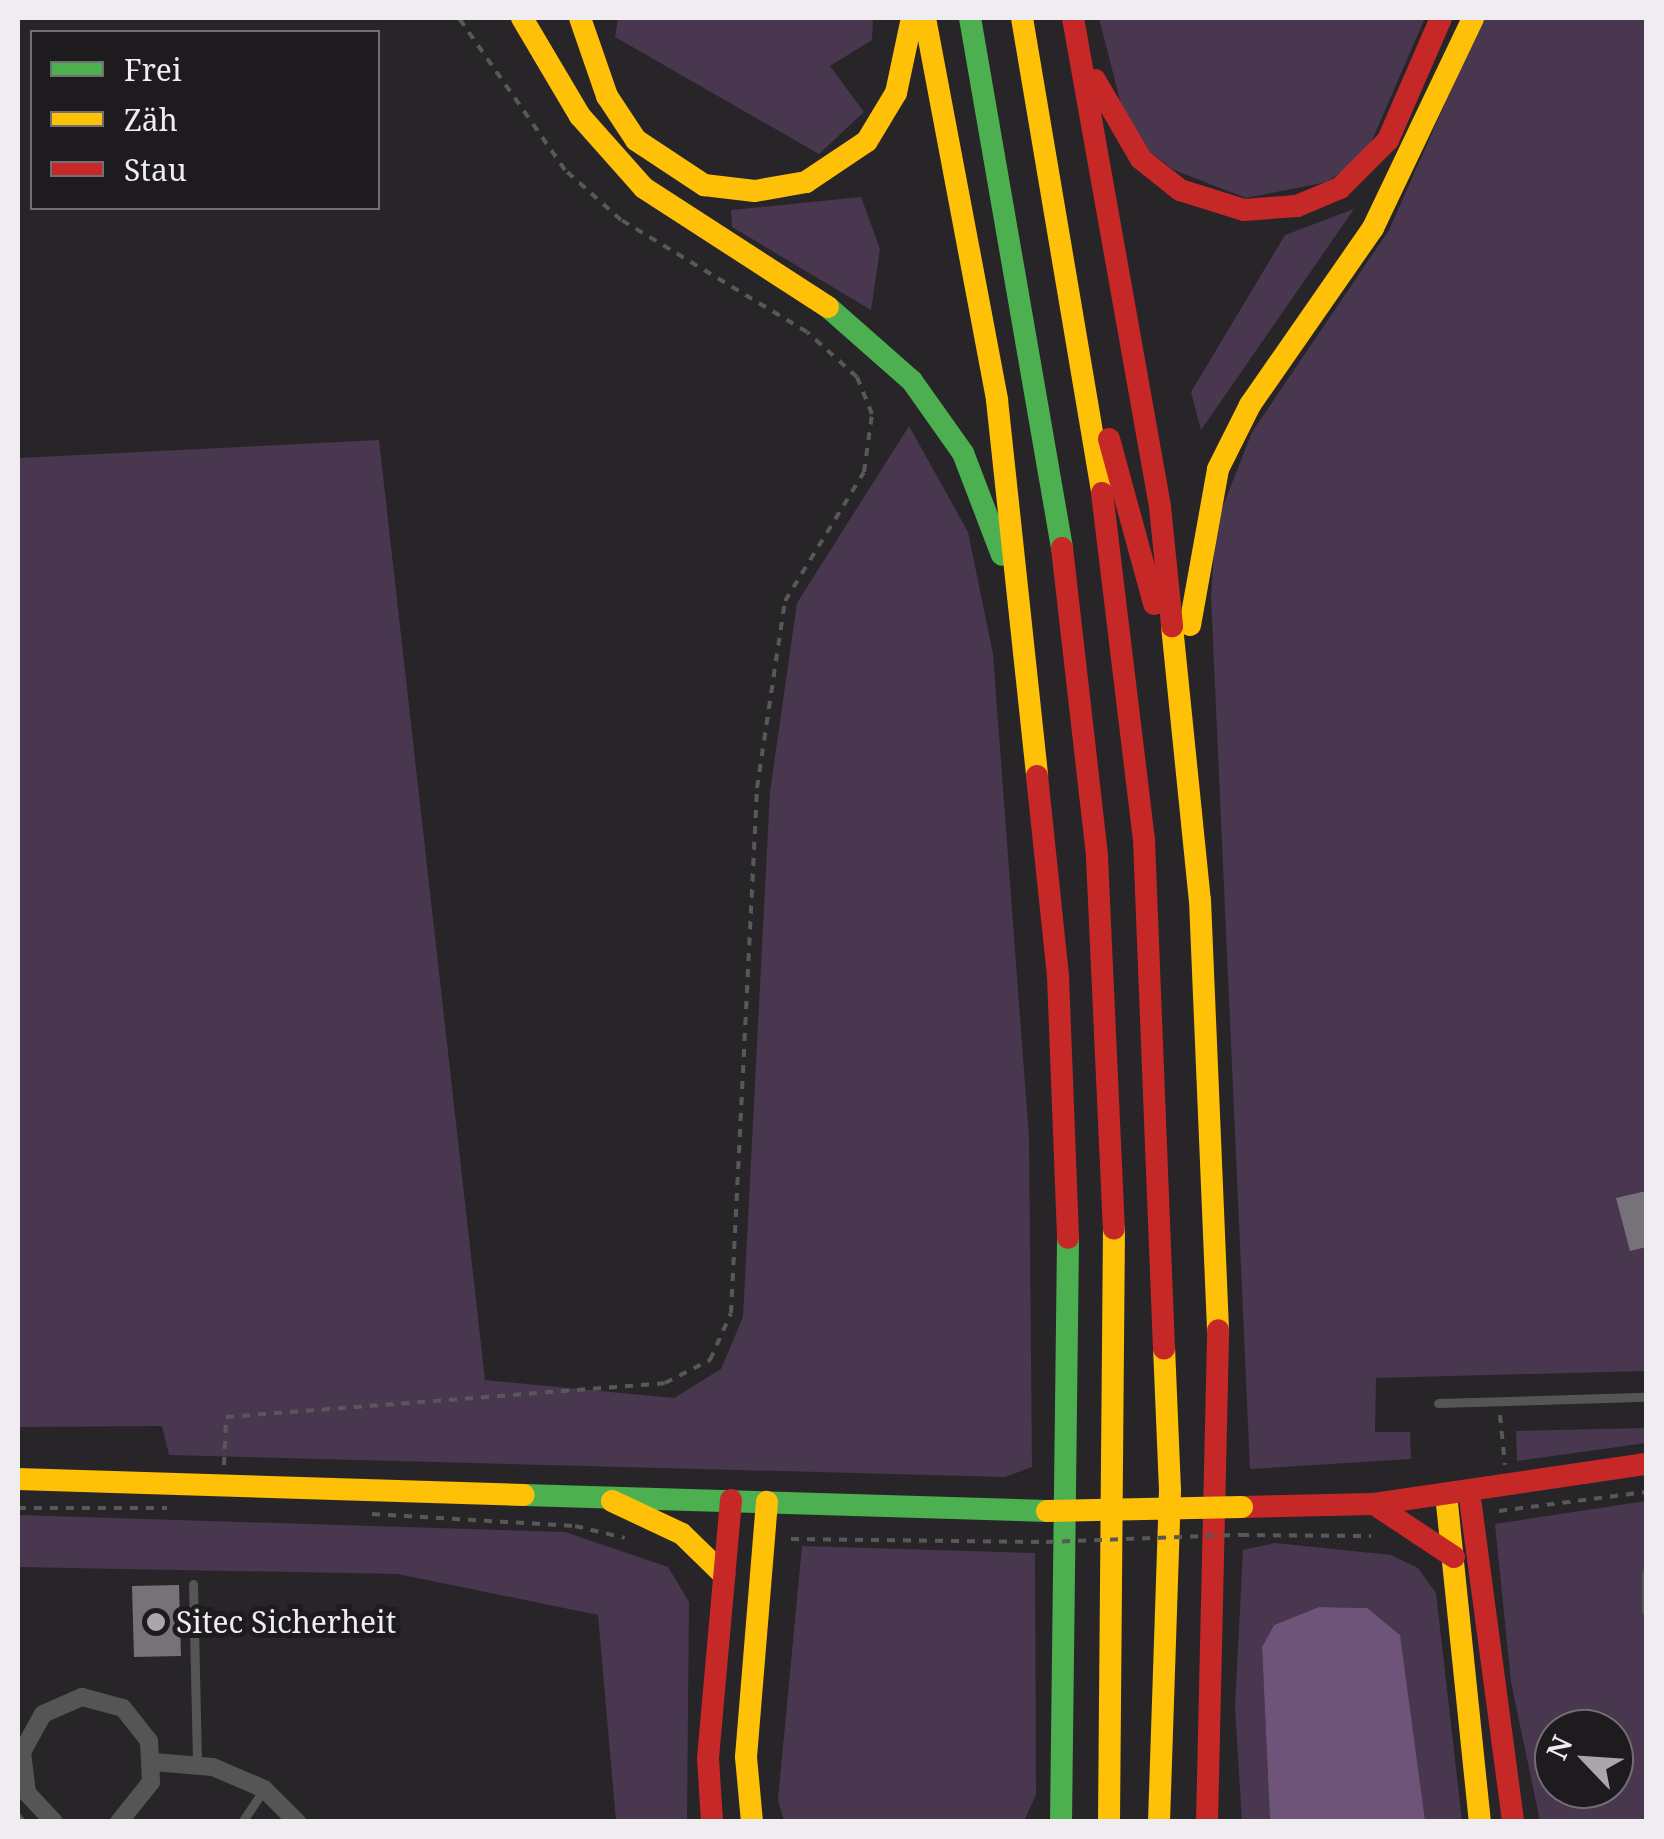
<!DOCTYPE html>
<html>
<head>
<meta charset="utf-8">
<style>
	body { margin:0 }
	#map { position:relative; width:1664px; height:1839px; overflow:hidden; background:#272528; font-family:"Noto Serif",serif }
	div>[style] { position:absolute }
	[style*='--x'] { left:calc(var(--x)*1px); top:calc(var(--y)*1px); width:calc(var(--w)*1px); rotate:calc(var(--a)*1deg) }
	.green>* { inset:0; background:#48374f }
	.water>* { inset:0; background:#6e5478 }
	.building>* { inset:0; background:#77717a }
	.path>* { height:4px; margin-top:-2px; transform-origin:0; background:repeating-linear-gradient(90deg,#595859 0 8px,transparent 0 16px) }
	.lane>* { height:9px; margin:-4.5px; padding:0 4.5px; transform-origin:4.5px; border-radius:4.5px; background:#565556 }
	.street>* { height:18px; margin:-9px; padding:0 9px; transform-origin:9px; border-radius:9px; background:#565556 }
	.fast>* { height:22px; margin:-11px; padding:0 11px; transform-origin:11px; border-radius:11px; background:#4caf50 }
	.slow>* { height:22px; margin:-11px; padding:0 11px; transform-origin:11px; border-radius:11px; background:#ffc107 }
	.jam>* { height:22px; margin:-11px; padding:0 11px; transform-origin:11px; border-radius:11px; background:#c62828 }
	.path-bridge>* { height:4px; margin-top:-2px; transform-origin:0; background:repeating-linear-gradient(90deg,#595859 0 8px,transparent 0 16px) }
	.slow-bridge>* { height:22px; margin:-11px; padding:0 11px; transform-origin:11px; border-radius:11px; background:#ffc107 }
	.dots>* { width:28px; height:28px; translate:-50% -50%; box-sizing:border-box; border:5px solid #1e1b1f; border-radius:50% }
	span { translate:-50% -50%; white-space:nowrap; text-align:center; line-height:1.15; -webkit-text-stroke:10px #1e1b1f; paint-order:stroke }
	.poi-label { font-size:30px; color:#efedf0 }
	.left { translate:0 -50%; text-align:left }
	.frame { position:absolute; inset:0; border:20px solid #efedf0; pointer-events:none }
	.legend { position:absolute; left:30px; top:30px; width:350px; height:180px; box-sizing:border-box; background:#1e1b1f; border:2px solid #726f73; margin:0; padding:12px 18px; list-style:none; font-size:30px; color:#efedf0 }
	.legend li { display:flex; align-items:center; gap:20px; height:50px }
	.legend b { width:50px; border:2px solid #726f73 }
	.north { position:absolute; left:1534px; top:1709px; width:100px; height:100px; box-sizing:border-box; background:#1e1b1f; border:2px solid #726f73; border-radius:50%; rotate:295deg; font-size:28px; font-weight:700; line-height:40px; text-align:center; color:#efedf0 }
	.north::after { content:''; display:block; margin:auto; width:35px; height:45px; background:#a9a7aa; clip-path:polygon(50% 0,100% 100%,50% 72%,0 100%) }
</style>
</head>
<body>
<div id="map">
	<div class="green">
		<div style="clip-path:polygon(618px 18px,873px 18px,872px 40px,830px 66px,864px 112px,819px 154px,615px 37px)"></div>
		<div style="clip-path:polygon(1099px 18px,1425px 18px,1366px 154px,1327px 182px,1246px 198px,1174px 170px,1129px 136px)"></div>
		<div style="clip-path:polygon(1483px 18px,1646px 18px,1646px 1371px,1376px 1378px,1375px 1432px,1410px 1432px,1411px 1459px,1250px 1469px,1211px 596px,1216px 524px,1252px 432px,1389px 230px)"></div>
		<div style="clip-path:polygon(861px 197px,880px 249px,871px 310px,732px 227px,731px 210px)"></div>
		<div style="clip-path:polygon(1354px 209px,1201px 430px,1191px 392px,1285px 235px)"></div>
		<div style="clip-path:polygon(909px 426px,968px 532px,993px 654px,1029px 1138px,1032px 1467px,1005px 1477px,169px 1455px,162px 1426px,18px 1427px,18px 458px,379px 440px,485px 1380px,674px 1398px,721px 1369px,743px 1317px,770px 791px,797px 603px)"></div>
		<div style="clip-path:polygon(1646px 1428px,1646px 1443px,1517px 1461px,1516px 1431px)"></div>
		<div style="clip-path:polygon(evenodd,1646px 1501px,1646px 1821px,1540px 1821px,1511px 1682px,1495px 1524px,1646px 1501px,1554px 1729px,1614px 1729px,1614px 1789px,1554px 1789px,1554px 1729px)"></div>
		<div style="clip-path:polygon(18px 1515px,565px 1532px,668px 1567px,689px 1602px,687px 1821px,616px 1821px,598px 1615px,398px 1574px,18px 1567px)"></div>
		<div style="clip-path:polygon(1275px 1543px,1391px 1555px,1418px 1568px,1436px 1593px,1462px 1821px,1425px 1821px,1366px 1608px,1319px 1607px,1274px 1625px,1262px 1647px,1270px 1821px,1242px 1822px,1235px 1707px,1243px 1550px)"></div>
		<div style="clip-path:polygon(802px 1546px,1035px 1553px,1036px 1795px,1024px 1821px,784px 1821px,778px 1800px)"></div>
	</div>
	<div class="water">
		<div style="clip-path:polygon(1319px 1607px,1367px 1608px,1400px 1635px,1425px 1821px,1270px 1821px,1262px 1647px,1274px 1625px)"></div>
	</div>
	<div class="building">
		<div style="clip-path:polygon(1646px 1191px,1646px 1247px,1630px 1251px,1616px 1198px)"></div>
		<div style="clip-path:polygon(179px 1585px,181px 1656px,134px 1657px,132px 1586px)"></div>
	</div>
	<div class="path">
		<div style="--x:1500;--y:1415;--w:50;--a:84.3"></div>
		<div style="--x:224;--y:1465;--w:48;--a:-87.6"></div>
		<div style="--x:226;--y:1417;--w:440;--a:-4.4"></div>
		<div style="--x:665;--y:1383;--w:51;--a:-27.1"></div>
		<div style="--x:710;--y:1360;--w:51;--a:-65.9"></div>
		<div style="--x:731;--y:1313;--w:526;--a:-87.16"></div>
		<div style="--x:757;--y:788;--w:189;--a:-81.5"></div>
		<div style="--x:785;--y:601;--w:151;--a:-58.5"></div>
		<div style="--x:864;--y:472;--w:59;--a:-82.1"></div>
		<div style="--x:872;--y:414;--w:40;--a:-112"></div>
		<div style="--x:857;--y:377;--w:67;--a:-138"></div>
		<div style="--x:807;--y:332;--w:217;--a:-148.9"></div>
		<div style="--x:621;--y:220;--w:75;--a:-138.2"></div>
		<div style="--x:565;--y:170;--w:185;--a:-124.9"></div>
		<div style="--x:18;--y:1508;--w:149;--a:0"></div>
		<div style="--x:1499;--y:1511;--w:148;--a:-7.4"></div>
		<div style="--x:372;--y:1514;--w:203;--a:3.4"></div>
		<div style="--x:575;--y:1526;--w:51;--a:13.5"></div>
		<div style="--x:1241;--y:1535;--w:130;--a:0.4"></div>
		<div style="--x:791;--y:1539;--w:251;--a:0.7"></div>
		<div style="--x:18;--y:1814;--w:10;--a:53"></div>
	</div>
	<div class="lane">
		<div style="--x:1438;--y:1403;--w:208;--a:-1.7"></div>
		<div style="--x:1646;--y:1573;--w:38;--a:90"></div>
		<div style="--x:193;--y:1584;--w:181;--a:88.7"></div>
		<div style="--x:242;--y:1822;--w:40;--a:-56"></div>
	</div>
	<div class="street">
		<div style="--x:154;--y:1762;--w:59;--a:4.8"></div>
		<div style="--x:213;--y:1767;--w:56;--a:23.3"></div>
		<div style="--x:264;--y:1789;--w:47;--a:45"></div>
		<div style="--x:54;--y:1822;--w:40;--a:-133"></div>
		<div style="--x:27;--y:1793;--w:41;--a:-97"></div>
		<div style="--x:22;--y:1752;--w:43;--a:-61.1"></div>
		<div style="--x:43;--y:1714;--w:43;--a:-23.6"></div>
		<div style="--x:82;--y:1697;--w:42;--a:15"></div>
		<div style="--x:123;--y:1708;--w:42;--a:51.8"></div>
		<div style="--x:149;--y:1741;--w:41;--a:87.2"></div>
		<div style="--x:151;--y:1782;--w:51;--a:128.7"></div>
	</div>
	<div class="fast">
		<div style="--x:970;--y:18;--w:538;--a:80.15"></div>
		<div style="--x:828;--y:307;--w:112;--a:41.4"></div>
		<div style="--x:912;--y:381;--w:88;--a:54.7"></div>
		<div style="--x:963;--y:453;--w:109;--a:69.1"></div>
		<div style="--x:524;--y:1495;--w:523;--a:1.75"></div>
		<div style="--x:1061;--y:1822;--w:584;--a:-89.31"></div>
	</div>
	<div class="slow">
		<div style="--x:522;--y:18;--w:114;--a:59.4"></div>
		<div style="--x:580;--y:116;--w:96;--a:48.4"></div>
		<div style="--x:644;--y:188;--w:219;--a:32.9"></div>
		<div style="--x:580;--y:18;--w:83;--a:70.9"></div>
		<div style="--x:607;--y:96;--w:53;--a:56.6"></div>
		<div style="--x:636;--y:140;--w:82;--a:33.5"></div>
		<div style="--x:704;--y:185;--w:51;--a:6.7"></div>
		<div style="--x:755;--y:191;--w:52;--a:-10"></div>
		<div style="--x:806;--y:182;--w:73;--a:-33.9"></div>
		<div style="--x:867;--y:141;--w:56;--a:-58.9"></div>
		<div style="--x:896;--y:93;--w:77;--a:-78"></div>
		<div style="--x:925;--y:18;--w:389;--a:79.3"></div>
		<div style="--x:997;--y:400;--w:378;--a:83.9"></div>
		<div style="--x:1022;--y:18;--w:482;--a:80.4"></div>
		<div style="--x:1190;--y:625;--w:158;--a:-79.8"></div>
		<div style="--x:1218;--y:469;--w:72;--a:-63.4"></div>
		<div style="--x:1250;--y:405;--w:216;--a:-55.2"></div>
		<div style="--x:1373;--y:228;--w:233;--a:-64.5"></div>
		<div style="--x:1172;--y:626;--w:275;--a:84.2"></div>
		<div style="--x:1200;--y:900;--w:430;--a:87.6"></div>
		<div style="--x:18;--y:1479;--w:506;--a:1.81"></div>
		<div style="--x:1446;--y:1494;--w:330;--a:84.1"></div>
		<div style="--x:612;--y:1501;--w:77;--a:25.2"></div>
		<div style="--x:682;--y:1534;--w:59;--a:44.3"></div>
		<div style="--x:752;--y:1822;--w:65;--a:-95.3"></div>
		<div style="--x:746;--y:1757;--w:256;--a:-85.3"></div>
		<div style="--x:1109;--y:1822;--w:593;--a:-89.52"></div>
		<div style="--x:1159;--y:1822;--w:332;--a:-88.1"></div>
		<div style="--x:1170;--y:1490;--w:141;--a:-92.4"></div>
	</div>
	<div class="jam">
		<div style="--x:1073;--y:18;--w:497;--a:79.9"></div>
		<div style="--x:1160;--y:507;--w:120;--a:84.2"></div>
		<div style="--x:1095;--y:80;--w:91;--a:59.8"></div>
		<div style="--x:1141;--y:159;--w:50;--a:38.5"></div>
		<div style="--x:1180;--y:190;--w:67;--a:17.4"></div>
		<div style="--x:1244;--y:210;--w:53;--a:-4.3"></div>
		<div style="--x:1297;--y:206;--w:47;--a:-22.7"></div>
		<div style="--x:1340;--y:188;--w:68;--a:-45"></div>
		<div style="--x:1388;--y:140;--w:133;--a:-66.5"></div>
		<div style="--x:1109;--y:439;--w:171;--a:74.7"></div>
		<div style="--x:1102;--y:493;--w:350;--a:83.1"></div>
		<div style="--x:1144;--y:840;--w:509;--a:87.75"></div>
		<div style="--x:1062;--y:548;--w:311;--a:83.5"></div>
		<div style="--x:1097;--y:857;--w:372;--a:87.4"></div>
		<div style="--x:1037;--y:776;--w:201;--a:84"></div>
		<div style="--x:1058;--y:976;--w:262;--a:87.8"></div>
		<div style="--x:1469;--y:1491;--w:334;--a:82.4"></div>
		<div style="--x:1374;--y:1504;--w:96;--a:33.5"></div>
		<div style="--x:1242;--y:1507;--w:132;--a:-1.3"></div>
		<div style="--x:1374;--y:1504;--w:275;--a:-8.4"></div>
		<div style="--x:712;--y:1822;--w:64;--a:-93.6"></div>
		<div style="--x:708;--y:1758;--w:259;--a:-84.9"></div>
		<div style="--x:1207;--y:1822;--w:492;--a:-88.7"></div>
	</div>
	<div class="path-bridge">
		<div style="--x:1046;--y:1542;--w:195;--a:-2.1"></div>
	</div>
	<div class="slow-bridge">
		<div style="--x:1047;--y:1511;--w:195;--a:-1.2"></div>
	</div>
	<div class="dots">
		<div style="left:156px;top:1622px;background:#a9a7aa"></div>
	</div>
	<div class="poi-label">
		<span class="left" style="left:176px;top:1622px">Sitec Sicherheit</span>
	</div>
	<div class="frame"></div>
	<ul class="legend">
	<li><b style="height:12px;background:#4caf50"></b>Frei</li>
	<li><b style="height:12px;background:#ffc107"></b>Zäh</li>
	<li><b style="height:12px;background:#c62828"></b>Stau</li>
	</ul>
	<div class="north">N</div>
</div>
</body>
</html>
